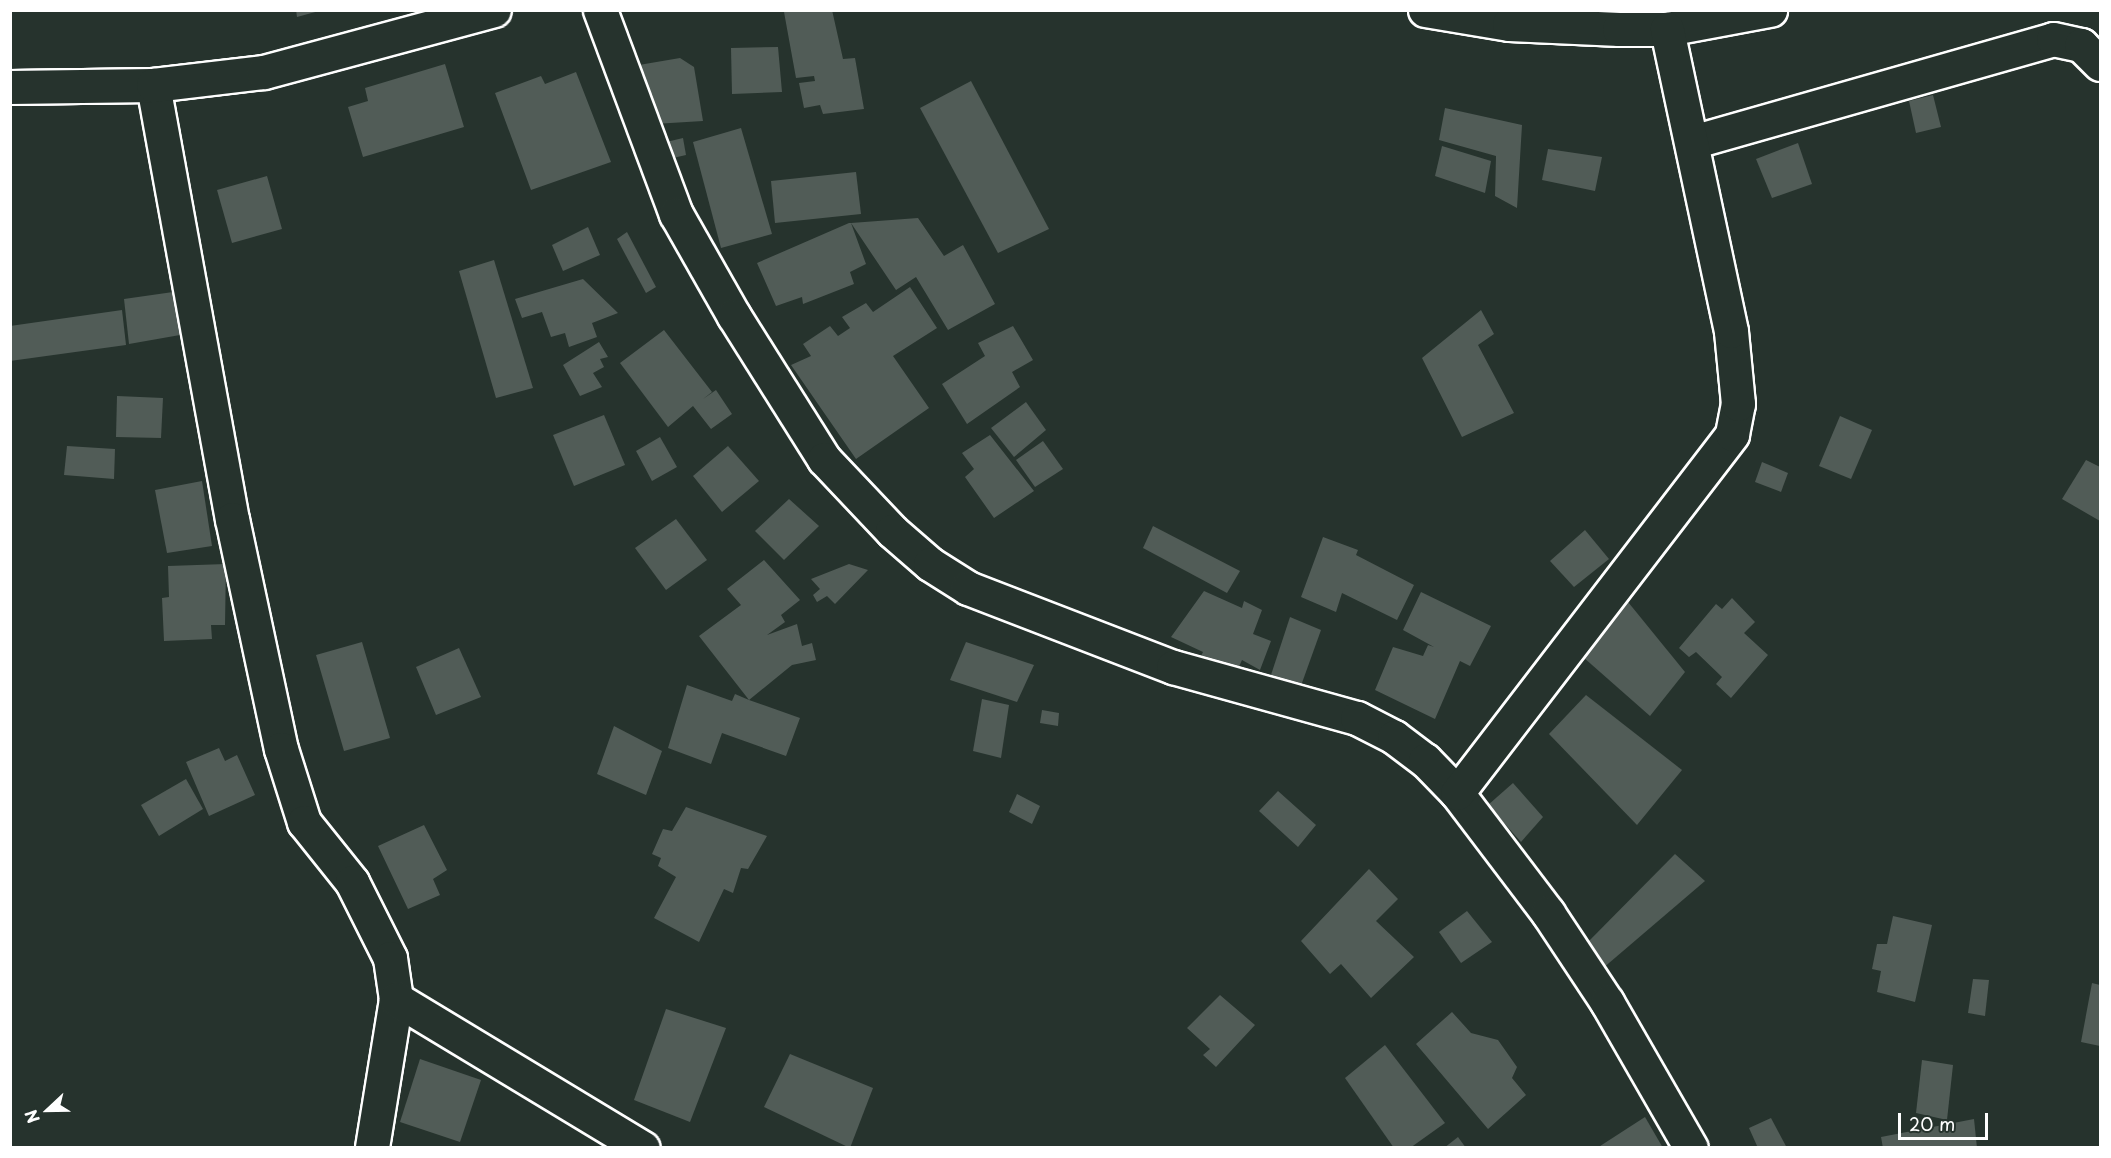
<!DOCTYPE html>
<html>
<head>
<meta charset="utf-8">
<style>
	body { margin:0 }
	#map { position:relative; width:2111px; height:1158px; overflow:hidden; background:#26332d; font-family:"Playpen Sans",sans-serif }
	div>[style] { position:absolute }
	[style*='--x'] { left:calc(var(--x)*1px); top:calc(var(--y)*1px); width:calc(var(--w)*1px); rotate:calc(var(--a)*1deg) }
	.building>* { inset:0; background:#515c57 }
	.roads { filter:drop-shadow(2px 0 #fff) drop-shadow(-2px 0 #fff) drop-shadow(0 2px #fff) drop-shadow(0 -2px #fff) }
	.minor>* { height:33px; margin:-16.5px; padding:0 16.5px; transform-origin:16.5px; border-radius:16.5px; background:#26332d }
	span { translate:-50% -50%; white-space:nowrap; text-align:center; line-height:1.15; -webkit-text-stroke:6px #26332d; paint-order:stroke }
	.frame { position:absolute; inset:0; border:12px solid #fff; pointer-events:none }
	.north { position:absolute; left:18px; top:1080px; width:60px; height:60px; -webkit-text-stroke:4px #26332d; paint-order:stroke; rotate:248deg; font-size:16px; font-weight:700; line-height:24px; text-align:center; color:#fff }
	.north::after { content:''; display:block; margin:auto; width:21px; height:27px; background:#fff; clip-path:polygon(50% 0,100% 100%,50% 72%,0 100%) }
	.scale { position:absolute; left:1898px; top:1113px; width:90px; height:27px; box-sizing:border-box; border:3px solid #fff; border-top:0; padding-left:8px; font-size:18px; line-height:21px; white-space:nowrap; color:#fff; -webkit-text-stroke:4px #26332d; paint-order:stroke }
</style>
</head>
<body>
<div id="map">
	<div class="building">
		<div style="clip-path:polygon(296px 10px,319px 10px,319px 11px,297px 17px)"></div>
		<div style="clip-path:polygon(832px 10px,843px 59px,855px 58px,864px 109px,823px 114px,820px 105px,804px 108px,799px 83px,815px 81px,814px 76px,796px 78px,784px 12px)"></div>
		<div style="clip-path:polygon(778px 47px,782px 92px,732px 94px,731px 48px)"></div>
		<div style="clip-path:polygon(680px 58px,694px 67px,703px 121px,654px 124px,633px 66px)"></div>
		<div style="clip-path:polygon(445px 64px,464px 127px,363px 157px,348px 107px,368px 101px,365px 88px)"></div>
		<div style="clip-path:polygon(576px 72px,611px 162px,531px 190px,495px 93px,541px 76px,545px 84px)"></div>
		<div style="clip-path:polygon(971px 81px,1049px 229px,998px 253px,920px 108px)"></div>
		<div style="clip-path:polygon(1933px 95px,1941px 127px,1916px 133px,1909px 101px)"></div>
		<div style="clip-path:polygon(1445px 108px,1522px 125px,1517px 208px,1495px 196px,1496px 156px,1439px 140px)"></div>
		<div style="clip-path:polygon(741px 128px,772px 234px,721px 248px,693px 142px)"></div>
		<div style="clip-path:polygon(683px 138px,686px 155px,660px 161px,658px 144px)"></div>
		<div style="clip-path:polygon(1798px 143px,1812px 184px,1772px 198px,1756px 159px)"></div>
		<div style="clip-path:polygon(1442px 146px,1491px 161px,1485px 193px,1435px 176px)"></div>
		<div style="clip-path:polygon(1548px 149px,1602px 157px,1595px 191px,1542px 180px)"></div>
		<div style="clip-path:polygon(856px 172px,861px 214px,775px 223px,771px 181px)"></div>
		<div style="clip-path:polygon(267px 176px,282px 229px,232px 243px,217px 190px)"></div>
		<div style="clip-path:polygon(918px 218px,944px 256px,963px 245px,995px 304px,948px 330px,916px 277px,896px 290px,851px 223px,866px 264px,850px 272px,854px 284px,803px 304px,802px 297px,776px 306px,757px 263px,849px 223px,851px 223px)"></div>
		<div style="clip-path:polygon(588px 227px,600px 255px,563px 271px,552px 245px)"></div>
		<div style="clip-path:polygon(627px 232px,656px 287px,646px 293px,617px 239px)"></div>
		<div style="clip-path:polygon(494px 260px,533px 388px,496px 398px,459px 271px)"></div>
		<div style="clip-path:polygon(583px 279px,618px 313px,592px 323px,597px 337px,569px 347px,565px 333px,551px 337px,542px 312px,522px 318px,515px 299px)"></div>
		<div style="clip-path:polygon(910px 287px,937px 328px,893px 356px,929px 408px,856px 459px,791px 365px,811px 356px,803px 344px,830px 326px,838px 336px,850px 328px,842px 317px,866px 303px,873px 312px)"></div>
		<div style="clip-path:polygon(173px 292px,180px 335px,129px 344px,124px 299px)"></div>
		<div style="clip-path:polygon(122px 310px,126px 345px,10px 361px,10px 326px)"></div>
		<div style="clip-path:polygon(1481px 310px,1494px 334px,1478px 345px,1514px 413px,1462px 437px,1422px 358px)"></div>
		<div style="clip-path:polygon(1013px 326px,1033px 360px,1012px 372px,1020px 387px,967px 424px,942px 384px,985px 356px,978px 343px)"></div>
		<div style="clip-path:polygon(664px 330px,712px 392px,703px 399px,716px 390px,732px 414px,711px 429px,693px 406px,668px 427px,620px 363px)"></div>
		<div style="clip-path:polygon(599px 342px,608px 357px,600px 359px,604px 367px,593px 373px,602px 387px,580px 396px,563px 365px)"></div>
		<div style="clip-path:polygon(117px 396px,163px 398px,161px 438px,116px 437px)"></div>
		<div style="clip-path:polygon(1026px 402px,1046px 430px,1014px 457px,991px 428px)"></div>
		<div style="clip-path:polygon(604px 415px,625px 465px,574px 486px,553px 435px)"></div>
		<div style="clip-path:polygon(1840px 416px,1872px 430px,1851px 479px,1819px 466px)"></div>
		<div style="clip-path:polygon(990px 435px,1034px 491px,994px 518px,965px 477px,974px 469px,962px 453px)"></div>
		<div style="clip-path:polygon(660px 437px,677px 467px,652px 481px,636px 451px)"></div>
		<div style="clip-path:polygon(1043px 441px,1063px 469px,1035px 487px,1016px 460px)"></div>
		<div style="clip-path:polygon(67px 446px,115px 449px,114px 479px,64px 475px)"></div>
		<div style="clip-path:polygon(728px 446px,759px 481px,722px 512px,693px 476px)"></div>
		<div style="clip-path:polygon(2086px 460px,2100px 467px,2100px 521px,2062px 499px)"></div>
		<div style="clip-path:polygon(1762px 462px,1788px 473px,1781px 492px,1755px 482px)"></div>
		<div style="clip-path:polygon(202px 481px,212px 546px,167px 553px,155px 490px)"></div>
		<div style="clip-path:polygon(789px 499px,819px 526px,784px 560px,755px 531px)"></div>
		<div style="clip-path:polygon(676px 519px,707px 560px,666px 590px,635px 548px)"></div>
		<div style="clip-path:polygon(1153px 526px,1240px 571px,1227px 593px,1143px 548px)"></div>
		<div style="clip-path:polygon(1585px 530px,1609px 559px,1574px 587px,1550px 561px)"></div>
		<div style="clip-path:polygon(1323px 537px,1358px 550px,1356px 555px,1414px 585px,1397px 620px,1342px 593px,1336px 612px,1301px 597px)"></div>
		<div style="clip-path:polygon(764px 560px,800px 600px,781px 615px,785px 622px,767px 635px,797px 624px,802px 646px,812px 643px,816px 660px,792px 665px,749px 700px,800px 718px,786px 756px,722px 733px,711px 764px,668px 748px,687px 685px,732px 701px,735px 694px,749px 700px,699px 636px,741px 605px,727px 589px)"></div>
		<div style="clip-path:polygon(226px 564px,225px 625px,211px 625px,212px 639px,164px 641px,162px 598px,169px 597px,168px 566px)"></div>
		<div style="clip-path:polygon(849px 564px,868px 570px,835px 604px,827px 596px,817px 602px,813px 595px,820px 589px,811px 579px)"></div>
		<div style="clip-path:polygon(1615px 586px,1685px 672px,1650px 716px,1558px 635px)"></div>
		<div style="clip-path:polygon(1204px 591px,1242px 608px,1244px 601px,1262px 610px,1253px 634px,1271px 641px,1260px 670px,1242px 660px,1233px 680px,1198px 662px,1203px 652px,1171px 637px)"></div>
		<div style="clip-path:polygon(1421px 592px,1491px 626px,1470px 666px,1460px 661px,1435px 719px,1375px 690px,1393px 647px,1423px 656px,1428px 645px,1434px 647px,1403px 630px)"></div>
		<div style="clip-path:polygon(1732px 598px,1755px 622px,1744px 633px,1768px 655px,1731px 698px,1716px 684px,1722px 677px,1696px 652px,1689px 657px,1679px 648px,1716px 604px,1722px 609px)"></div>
		<div style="clip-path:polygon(1290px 617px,1321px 630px,1298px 694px,1269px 681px)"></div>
		<div style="clip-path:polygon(362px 642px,390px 738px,344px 751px,316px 655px)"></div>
		<div style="clip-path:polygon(966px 642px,1034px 665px,1017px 702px,950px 680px)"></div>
		<div style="clip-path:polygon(459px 648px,481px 697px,436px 715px,416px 667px)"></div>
		<div style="clip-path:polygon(1586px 695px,1682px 770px,1637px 825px,1549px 734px)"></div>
		<div style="clip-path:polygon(982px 699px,1009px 705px,1001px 758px,973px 751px)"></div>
		<div style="clip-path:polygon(1042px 710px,1059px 713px,1058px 726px,1040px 723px)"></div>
		<div style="clip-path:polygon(614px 726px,662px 751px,646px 795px,597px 774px)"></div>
		<div style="clip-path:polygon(219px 748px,225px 761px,237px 755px,255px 795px,209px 816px,186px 762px)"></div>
		<div style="clip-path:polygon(186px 779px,203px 809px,159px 836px,141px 805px)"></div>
		<div style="clip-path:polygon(1513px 783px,1543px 817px,1521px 842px,1488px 805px)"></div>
		<div style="clip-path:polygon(1278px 791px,1316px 825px,1298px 847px,1259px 811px)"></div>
		<div style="clip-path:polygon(1017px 794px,1040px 806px,1032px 824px,1009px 812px)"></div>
		<div style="clip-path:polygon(686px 807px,767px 836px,748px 869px,741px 868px,733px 893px,724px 889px,699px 942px,654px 918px,676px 877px,658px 866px,661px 858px,652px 854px,663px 829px,672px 831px)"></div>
		<div style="clip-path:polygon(424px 825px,447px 870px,433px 879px,440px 895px,408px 909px,378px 846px)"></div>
		<div style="clip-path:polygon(1675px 854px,1705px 881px,1602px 969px,1584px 946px)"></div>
		<div style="clip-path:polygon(1369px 869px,1398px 899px,1376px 921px,1414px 957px,1371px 998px,1341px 964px,1330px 974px,1301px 941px)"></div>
		<div style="clip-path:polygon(1467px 911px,1492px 942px,1461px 963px,1439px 932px)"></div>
		<div style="clip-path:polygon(1893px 916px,1932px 925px,1915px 1002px,1877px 992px,1881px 971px,1872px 969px,1877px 944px,1887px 944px)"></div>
		<div style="clip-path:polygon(1973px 979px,1989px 980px,1985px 1016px,1968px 1013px)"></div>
		<div style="clip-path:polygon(2092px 983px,2100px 985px,2100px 1046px,2081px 1042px)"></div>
		<div style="clip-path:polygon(1220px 995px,1255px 1025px,1216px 1067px,1203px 1055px,1210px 1049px,1187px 1028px)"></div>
		<div style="clip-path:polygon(666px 1009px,726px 1028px,690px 1122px,634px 1100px)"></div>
		<div style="clip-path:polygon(1452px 1012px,1471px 1033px,1498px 1040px,1517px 1067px,1512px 1078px,1526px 1095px,1488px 1129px,1416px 1044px)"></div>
		<div style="clip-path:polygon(1385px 1045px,1445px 1123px,1410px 1148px,1394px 1148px,1345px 1078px)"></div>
		<div style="clip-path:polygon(790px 1054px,873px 1088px,850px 1148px,764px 1107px)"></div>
		<div style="clip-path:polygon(420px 1059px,481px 1080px,460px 1142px,400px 1122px)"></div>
		<div style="clip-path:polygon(1922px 1060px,1953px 1065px,1947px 1120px,1916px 1113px)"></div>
		<div style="clip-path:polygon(1645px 1117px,1663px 1148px,1597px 1148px)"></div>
		<div style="clip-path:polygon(1771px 1118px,1787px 1148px,1758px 1148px,1749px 1128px)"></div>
		<div style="clip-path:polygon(1974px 1119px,1977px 1148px,1883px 1148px,1881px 1137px)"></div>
		<div style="clip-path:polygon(1458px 1137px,1466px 1148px,1444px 1148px)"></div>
	</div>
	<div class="roads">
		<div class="minor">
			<div style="--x:600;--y:10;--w:218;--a:69.6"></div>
			<div style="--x:676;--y:214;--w:117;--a:60.4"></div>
			<div style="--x:734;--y:316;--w:169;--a:57.8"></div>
			<div style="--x:824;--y:459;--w:99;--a:46.6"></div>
			<div style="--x:892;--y:531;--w:50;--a:41"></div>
			<div style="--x:930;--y:564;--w:45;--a:32.3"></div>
			<div style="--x:968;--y:588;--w:220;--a:21.1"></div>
			<div style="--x:1173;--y:667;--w:191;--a:15.5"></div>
			<div style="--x:1357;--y:718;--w:42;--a:27.2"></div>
			<div style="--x:1394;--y:737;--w:39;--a:37"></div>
			<div style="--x:1425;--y:760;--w:46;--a:45.9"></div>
			<div style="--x:1457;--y:793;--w:151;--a:52.8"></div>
			<div style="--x:1548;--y:913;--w:107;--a:56.5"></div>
			<div style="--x:1607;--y:1002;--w:168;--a:60.1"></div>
			<div style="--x:1425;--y:10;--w:85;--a:9.5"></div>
			<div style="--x:1509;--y:24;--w:110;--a:2.6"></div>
			<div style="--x:1619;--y:29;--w:48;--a:0"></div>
			<div style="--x:1667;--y:29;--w:105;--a:-10.5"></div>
			<div style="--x:153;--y:85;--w:441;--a:79.7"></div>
			<div style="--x:232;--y:519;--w:235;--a:78"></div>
			<div style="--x:281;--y:749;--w:77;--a:72.5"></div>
			<div style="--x:304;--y:822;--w:77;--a:51.3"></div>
			<div style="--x:352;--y:882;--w:85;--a:63.4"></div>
			<div style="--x:390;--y:958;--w:41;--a:81.7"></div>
			<div style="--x:396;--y:999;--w:151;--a:99.2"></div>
			<div style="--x:10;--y:87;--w:143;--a:-0.8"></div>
			<div style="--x:153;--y:85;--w:112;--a:-6.7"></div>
			<div style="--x:264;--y:72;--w:238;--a:-15.1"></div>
			<div style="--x:1692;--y:142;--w:375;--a:-15.9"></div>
			<div style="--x:2053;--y:39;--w:29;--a:12"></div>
			<div style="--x:2081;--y:45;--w:27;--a:45"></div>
			<div style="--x:1457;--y:793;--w:452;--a:-52.5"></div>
			<div style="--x:1732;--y:434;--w:31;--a:-79"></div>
			<div style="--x:1738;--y:404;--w:73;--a:-95.5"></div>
			<div style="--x:1731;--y:331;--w:309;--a:-102"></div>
			<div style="--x:396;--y:999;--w:288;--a:31.1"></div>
		</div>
	</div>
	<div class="frame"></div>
	<div class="north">N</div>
	<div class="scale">20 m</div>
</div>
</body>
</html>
